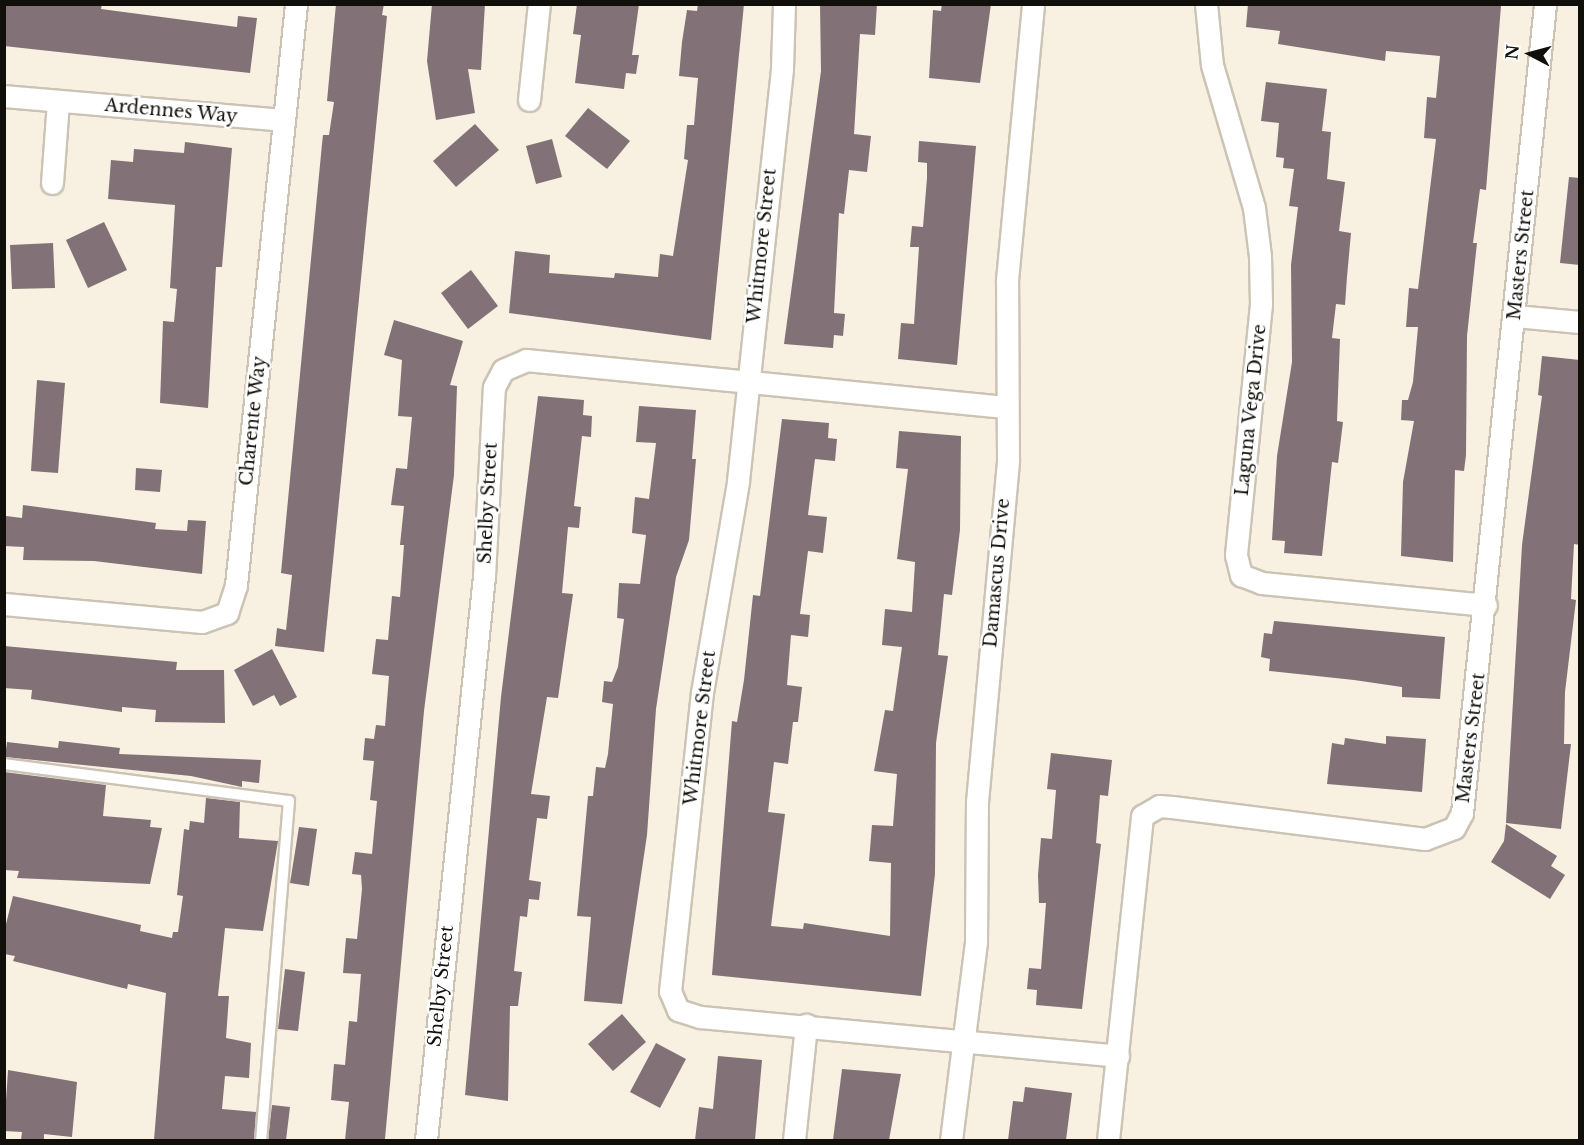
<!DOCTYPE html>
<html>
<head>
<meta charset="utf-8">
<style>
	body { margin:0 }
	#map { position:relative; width:1584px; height:1145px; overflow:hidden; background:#f8f0e1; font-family:"Libre Baskerville",serif }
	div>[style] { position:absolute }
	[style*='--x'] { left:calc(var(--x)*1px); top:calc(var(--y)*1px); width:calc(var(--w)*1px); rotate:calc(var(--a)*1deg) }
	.building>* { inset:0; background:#827176 }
	.roads { filter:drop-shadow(2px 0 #cbc4b5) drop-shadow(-2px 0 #cbc4b5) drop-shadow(0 2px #cbc4b5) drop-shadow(0 -2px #cbc4b5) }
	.service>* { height:10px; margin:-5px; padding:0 5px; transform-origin:5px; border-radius:5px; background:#fff }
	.minor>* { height:21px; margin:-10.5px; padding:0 10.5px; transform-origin:10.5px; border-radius:10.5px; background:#fff }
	span { translate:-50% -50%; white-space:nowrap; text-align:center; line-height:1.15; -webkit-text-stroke:5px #fff; paint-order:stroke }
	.street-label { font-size:18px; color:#110f09 }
	.frame { position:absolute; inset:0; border:6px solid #110f09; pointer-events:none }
	.north { position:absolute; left:1500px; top:24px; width:60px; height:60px; -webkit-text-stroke:4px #fff; paint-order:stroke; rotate:276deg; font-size:16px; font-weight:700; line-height:24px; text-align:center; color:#110f09 }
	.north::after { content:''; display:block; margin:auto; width:21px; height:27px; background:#110f09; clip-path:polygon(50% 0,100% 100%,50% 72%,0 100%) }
</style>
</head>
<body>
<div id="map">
	<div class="building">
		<div style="clip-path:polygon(6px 4px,102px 4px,101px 9px,237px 27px,238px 16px,257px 18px,250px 73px,4px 46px)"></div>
		<div style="clip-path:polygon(336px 4px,384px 4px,382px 15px,387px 16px,324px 652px,275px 646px,277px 628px,286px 630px,292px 575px,281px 573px,322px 144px,323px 135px,329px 135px,334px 102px,327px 101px)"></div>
		<div style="clip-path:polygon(432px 4px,485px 4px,481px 70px,468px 69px,475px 113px,436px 120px,427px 61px)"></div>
		<div style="clip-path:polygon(577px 4px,639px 4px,632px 55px,639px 55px,636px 74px,626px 73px,624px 89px,575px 83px,581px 35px,573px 34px)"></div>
		<div style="clip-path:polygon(698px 4px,744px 4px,711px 340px,509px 313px,515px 251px,550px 255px,549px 273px,614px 278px,615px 273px,658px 277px,660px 254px,673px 256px,688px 160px,684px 159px,687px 125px,694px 125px,698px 78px,679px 76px,682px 42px,687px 10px,697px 11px)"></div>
		<div style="clip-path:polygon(820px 4px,877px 4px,875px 35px,860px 34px,854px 134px,871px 136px,867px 172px,849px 170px,844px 214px,839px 213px,834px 313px,845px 314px,843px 336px,834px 335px,833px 348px,784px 344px,821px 71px)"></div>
		<div style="clip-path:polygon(942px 4px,991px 4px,980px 83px,929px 78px,933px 10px,941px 11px)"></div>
		<div style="clip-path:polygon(1248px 4px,1501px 6px,1486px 190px,1480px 189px,1473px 243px,1477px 243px,1467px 336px,1466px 455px,1464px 471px,1455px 470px,1453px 562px,1401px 556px,1403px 482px,1414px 421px,1401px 420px,1402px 400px,1408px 400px,1413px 382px,1418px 327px,1406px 327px,1409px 288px,1418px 289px,1436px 139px,1424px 138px,1427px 97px,1436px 98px,1440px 56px,1386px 51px,1385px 61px,1278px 44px,1280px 31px,1246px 27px)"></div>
		<div style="clip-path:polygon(1266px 82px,1327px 89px,1322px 131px,1331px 132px,1327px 179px,1345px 182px,1339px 231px,1351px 233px,1347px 277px,1345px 305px,1336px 304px,1332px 338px,1340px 339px,1337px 421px,1343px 422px,1338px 463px,1332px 462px,1322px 556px,1284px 553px,1285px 541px,1272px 540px,1277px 456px,1292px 362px,1291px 265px,1298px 207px,1289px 206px,1294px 169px,1283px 168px,1284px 158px,1276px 157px,1279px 123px,1261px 121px)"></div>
		<div style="clip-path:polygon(588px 108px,630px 141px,607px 169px,565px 136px)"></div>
		<div style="clip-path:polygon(475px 124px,499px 150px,456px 187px,433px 161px)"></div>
		<div style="clip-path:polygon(552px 139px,562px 177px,536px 184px,526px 146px)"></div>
		<div style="clip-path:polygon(919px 141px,976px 146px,957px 365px,898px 359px,901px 323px,914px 324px,919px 247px,910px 247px,912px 226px,923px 227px,927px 178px,927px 163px,918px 162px)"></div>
		<div style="clip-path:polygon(185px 142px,232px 148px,222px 267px,216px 267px,208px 408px,160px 403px,163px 321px,174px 322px,177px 289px,170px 288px,175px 205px,108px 199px,111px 160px,133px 162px,134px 149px,184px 153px)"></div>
		<div style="clip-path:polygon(1569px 177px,1580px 178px,1580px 265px,1560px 263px)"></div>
		<div style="clip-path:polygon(104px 222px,127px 270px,88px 288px,66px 240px)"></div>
		<div style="clip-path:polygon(53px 243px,55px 288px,12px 289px,10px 245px)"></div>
		<div style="clip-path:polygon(471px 270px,498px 306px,468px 329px,441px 293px)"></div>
		<div style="clip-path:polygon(394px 320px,463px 341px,450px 385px,457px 386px,454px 475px,424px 711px,385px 1139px,345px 1140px,349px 1102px,331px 1100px,334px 1064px,345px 1065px,349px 1021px,357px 1022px,361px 974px,343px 973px,346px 938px,357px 939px,362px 889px,361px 875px,352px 874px,355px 852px,372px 854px,377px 801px,370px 800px,374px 761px,363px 760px,365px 738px,374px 739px,376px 725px,385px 726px,389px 676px,372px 674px,376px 639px,388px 640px,392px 596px,400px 597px,404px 545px,400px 545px,404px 506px,391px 505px,396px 468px,407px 469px,412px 417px,398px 416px,402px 360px,384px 355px)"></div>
		<div style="clip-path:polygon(1542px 356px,1580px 360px,1580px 545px,1574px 544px,1571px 599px,1576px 600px,1565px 692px,1564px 744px,1571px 744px,1561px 829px,1506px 823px,1522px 545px,1542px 396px,1538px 395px)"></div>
		<div style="clip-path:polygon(37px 380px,65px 383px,58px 473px,31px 471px)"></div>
		<div style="clip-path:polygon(538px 396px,584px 400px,583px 415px,592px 416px,591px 437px,582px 436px,574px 506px,581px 507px,579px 528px,568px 527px,562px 593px,573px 594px,558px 698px,547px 697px,531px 794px,550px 796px,547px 819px,537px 818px,529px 880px,541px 882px,539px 900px,529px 899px,527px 917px,520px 916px,514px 971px,522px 972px,518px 1006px,510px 1006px,508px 1101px,465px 1095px,501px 697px)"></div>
		<div style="clip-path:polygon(639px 406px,696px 410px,692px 459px,696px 459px,689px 540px,676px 577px,656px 709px,647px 835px,622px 1004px,584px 1001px,591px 917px,577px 916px,588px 796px,593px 796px,596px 767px,605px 768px,608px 754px,613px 704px,602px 702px,604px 681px,612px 682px,618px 667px,624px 619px,617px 618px,619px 583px,640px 584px,646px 535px,632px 533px,635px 497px,649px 499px,656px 443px,636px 442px)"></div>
		<div style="clip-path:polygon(782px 419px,829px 423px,828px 438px,837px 439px,835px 461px,815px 459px,808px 515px,827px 517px,823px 553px,808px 551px,800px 614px,810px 615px,808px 637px,791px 635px,787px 685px,802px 687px,798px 722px,793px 722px,788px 764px,774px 762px,768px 812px,785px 814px,771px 926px,803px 929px,804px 923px,890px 936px,891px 863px,869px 861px,872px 825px,893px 826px,897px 774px,874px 771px,885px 710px,893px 711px,902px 647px,882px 645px,885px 609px,912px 612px,915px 562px,897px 559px,908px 469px,896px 468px,899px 431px,961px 436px,960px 530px,952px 595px,944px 594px,938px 655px,948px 656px,936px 743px,935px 874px,921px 996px,712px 975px,732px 721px,737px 722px,744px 680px,753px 595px,760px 596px)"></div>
		<div style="clip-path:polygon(136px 468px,162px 470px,160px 492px,135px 490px)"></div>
		<div style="clip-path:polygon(23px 505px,156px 523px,155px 529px,187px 531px,188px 520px,206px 521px,202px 574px,94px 561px,23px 560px,24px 547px,4px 546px,6px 516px,22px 518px)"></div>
		<div style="clip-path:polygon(1274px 621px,1445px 637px,1440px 699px,1402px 697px,1402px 687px,1354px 680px,1269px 671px,1270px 659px,1261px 657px,1264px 633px,1272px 634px)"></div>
		<div style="clip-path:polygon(4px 646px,177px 662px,176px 670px,224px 670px,225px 723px,155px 722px,156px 710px,122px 707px,122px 712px,31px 699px,32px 690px,4px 688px)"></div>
		<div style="clip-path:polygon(272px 649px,297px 697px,280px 706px,274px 695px,253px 706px,234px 670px)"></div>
		<div style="clip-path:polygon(1386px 736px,1426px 739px,1422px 792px,1327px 784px,1332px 743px,1344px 745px,1345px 738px,1386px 744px)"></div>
		<div style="clip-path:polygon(59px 741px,120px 748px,119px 754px,261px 760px,259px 783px,242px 781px,242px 787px,191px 776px,5px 757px,7px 742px,58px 748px)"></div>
		<div style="clip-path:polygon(1051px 753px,1112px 760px,1108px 796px,1100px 795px,1096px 843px,1101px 844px,1082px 1009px,1036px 1005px,1037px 990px,1027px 989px,1029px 968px,1041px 969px,1046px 903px,1039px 903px,1038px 875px,1041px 838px,1052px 839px,1056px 790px,1047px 789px)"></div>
		<div style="clip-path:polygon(4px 772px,106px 785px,103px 816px,151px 820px,150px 827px,162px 828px,150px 884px,17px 878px,19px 871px,4px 870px)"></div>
		<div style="clip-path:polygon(206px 798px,240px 802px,239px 838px,278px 841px,263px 931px,225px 928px,218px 996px,229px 996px,226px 1038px,251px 1043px,249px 1078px,225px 1076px,222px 1109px,256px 1112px,254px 1140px,154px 1140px,166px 993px,128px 984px,127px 989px,13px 961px,15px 956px,4px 954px,4px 932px,13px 896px,141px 925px,140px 931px,172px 938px,173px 932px,178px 932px,183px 896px,177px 895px,184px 829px,189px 830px,190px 821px,204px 823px)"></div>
		<div style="clip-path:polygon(1506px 824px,1557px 856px,1551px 866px,1565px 875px,1550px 899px,1491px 862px,1504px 841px)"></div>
		<div style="clip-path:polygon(299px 827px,317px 829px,309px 886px,290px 883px)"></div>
		<div style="clip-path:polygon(285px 969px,305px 972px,298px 1031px,278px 1029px)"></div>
		<div style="clip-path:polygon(622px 1014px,646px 1042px,613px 1071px,588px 1044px)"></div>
		<div style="clip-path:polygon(656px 1043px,686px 1059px,660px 1108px,630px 1092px)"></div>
		<div style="clip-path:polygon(718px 1056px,762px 1060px,755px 1140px,695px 1140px,699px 1107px,713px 1109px)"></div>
		<div style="clip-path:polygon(842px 1069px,901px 1074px,889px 1140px,833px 1140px)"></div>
		<div style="clip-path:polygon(8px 1070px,77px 1082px,72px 1137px,44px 1134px,44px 1140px,21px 1140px,22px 1132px,4px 1131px)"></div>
		<div style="clip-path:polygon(1025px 1087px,1072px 1093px,1066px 1140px,1008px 1140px,1013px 1101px,1023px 1102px)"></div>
		<div style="clip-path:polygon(272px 1105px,290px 1107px,286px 1140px,268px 1140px)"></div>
	</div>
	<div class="roads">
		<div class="service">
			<div style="--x:4;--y:764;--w:287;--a:7.4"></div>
			<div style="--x:289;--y:801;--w:340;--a:94.7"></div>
		</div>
		<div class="minor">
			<div style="--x:784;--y:4;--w:65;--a:91.8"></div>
			<div style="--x:782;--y:69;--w:415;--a:96.1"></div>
			<div style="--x:738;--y:482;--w:213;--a:99.7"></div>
			<div style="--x:702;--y:692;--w:301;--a:96.1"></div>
			<div style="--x:670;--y:991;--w:21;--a:67"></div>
			<div style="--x:678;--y:1010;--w:23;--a:18"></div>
			<div style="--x:700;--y:1017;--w:420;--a:5.3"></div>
			<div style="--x:1206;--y:4;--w:61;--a:84.4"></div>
			<div style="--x:1212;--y:65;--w:149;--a:73.6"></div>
			<div style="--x:1254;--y:208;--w:48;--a:82.9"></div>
			<div style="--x:1260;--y:256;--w:48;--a:88.8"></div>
			<div style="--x:1261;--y:304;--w:252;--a:95.7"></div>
			<div style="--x:1236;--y:555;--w:21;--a:76"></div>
			<div style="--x:1241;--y:575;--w:22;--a:21"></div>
			<div style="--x:1262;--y:583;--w:225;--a:5.6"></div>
			<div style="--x:4;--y:96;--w:281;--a:4.9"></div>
			<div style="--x:529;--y:100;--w:97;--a:-84.1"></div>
			<div style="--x:52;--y:183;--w:81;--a:-85.8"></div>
			<div style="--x:1515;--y:316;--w:65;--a:5.3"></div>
			<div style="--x:4;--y:604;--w:199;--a:5.2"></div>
			<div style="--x:202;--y:622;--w:27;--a:-20"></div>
			<div style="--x:227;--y:613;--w:29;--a:-72"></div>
			<div style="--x:236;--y:585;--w:584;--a:-84.1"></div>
			<div style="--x:426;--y:1140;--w:567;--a:-84.13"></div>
			<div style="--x:484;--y:576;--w:189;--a:-87"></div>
			<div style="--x:494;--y:387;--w:19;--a:-62"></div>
			<div style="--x:503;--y:370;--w:25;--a:-23"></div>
			<div style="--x:526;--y:360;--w:481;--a:5.6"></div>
			<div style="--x:794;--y:1140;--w:116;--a:-84"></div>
			<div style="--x:951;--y:1140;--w:200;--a:-82.8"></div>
			<div style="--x:976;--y:942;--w:140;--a:-89.6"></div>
			<div style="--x:977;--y:802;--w:344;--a:-84.8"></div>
			<div style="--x:1008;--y:459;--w:179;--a:-90.3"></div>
			<div style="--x:1007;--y:280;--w:277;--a:-84.6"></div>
			<div style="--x:1108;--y:1140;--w:326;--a:-84"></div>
			<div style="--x:1142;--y:816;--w:20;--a:-30"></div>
			<div style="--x:1159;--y:806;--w:13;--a:4"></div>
			<div style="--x:1172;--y:807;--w:255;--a:7.2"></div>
			<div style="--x:1425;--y:839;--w:31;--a:-21"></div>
			<div style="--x:1454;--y:828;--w:17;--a:-62"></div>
			<div style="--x:1462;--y:813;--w:813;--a:-84.14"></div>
		</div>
	</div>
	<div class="street-label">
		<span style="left:171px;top:111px;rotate:5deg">Ardennes Way</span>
		<span style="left:762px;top:246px;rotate:-84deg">Whitmore Street</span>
		<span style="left:1521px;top:255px;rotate:-84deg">Masters Street</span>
		<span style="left:1251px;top:410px;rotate:-84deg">Laguna Vega Drive</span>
		<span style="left:253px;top:421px;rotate:-84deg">Charente Way</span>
		<span style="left:488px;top:503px;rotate:-87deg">Shelby Street</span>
		<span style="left:997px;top:573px;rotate:-85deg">Damascus Drive</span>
		<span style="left:700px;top:728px;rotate:-83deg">Whitmore Street</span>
		<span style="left:1471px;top:738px;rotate:-83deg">Masters Street</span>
		<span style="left:441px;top:986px;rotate:-84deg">Shelby Street</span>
	</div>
	<div class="frame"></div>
	<div class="north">N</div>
</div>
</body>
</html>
